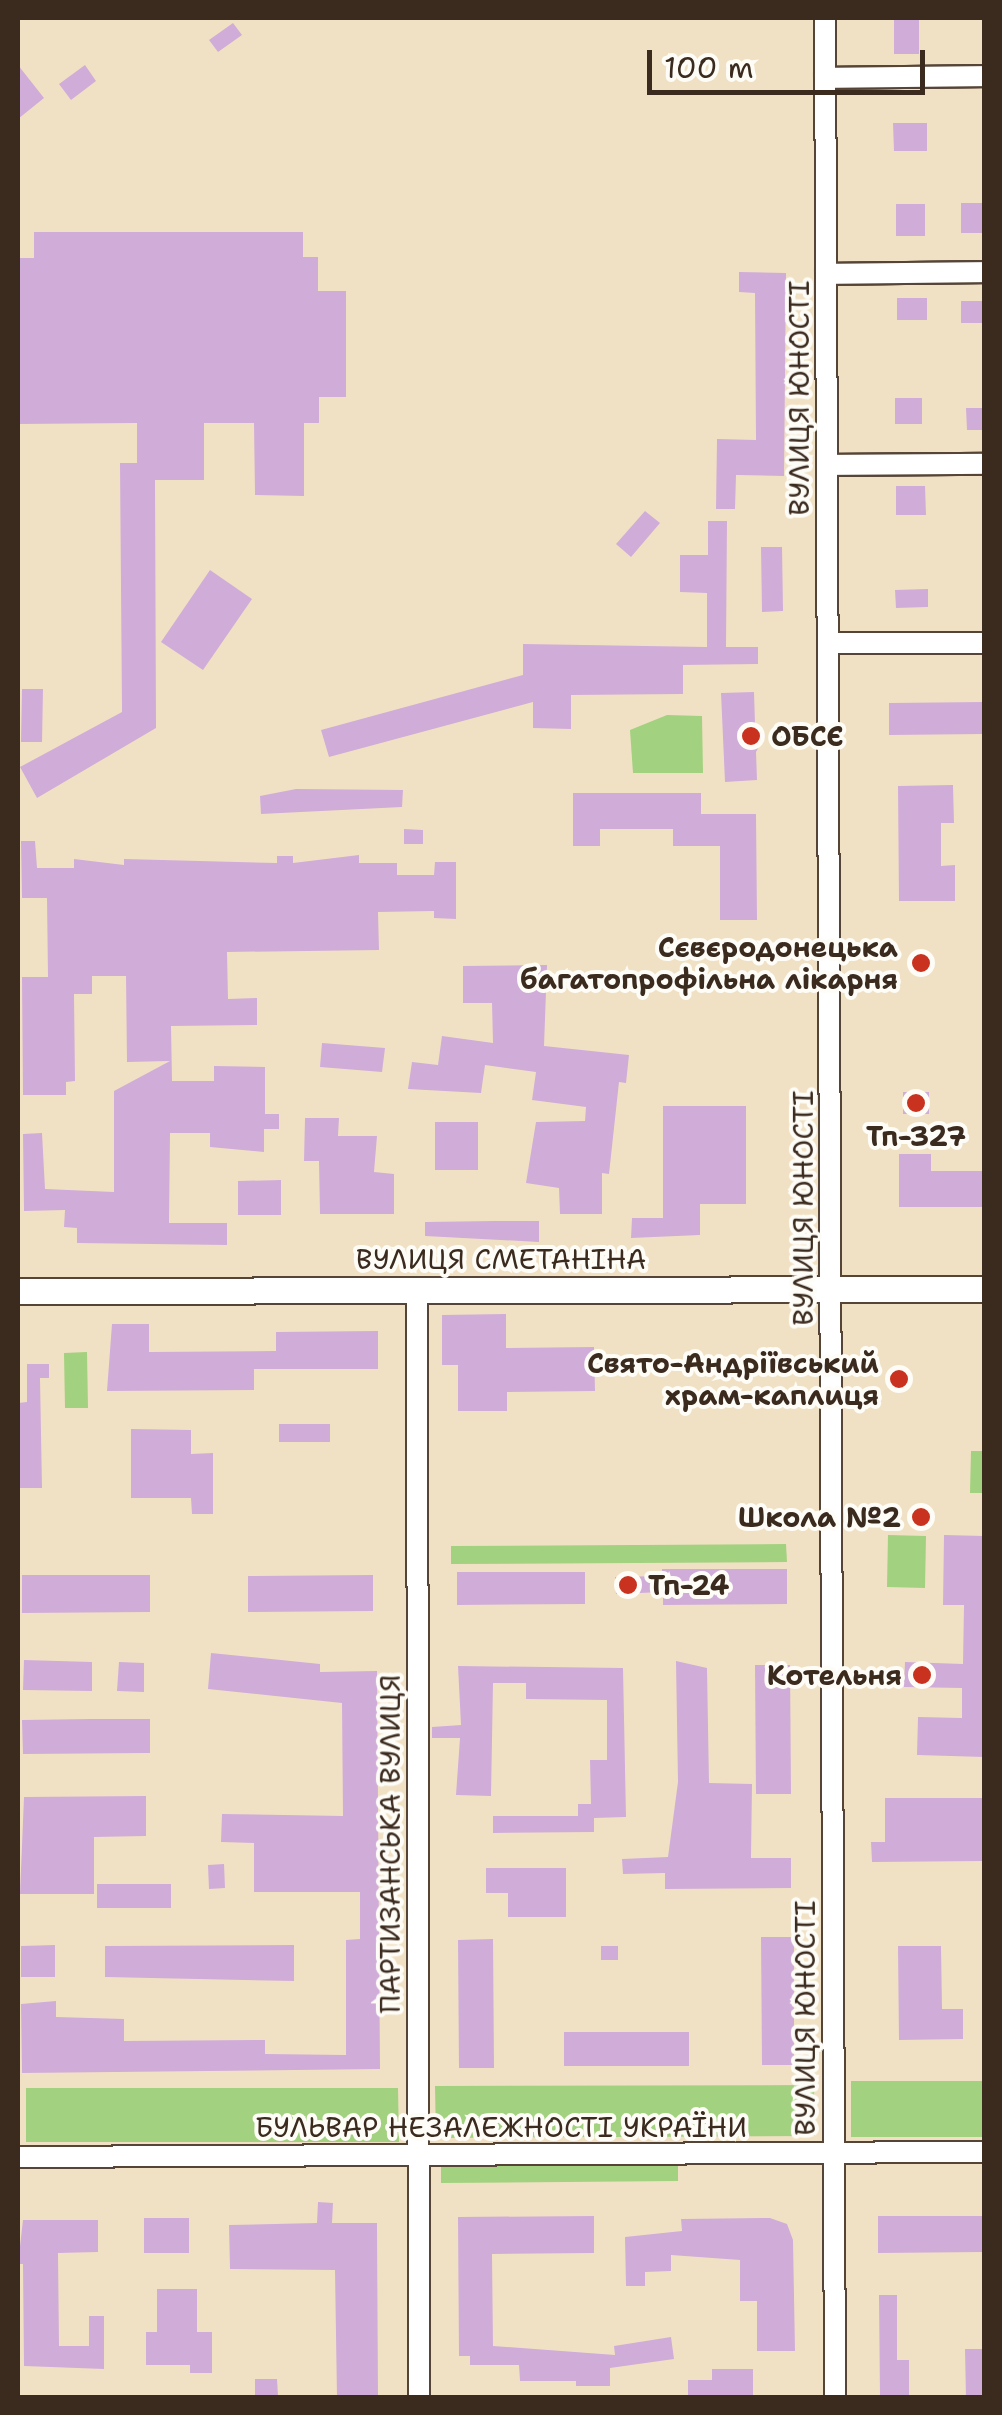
<!DOCTYPE html>
<html>
<head>
<meta charset="utf-8">
<style>
	body { margin:0 }
	#map { position:relative; width:1002px; height:2415px; overflow:hidden; background:#f1e1c4; font-family:"Shantell Sans",sans-serif }
	div>[style] { position:absolute }
	[style*='--x'] { left:calc(var(--x)*1px); top:calc(var(--y)*1px); width:calc(var(--w)*1px); rotate:calc(var(--a)*1deg) }
	.green>* { inset:0; background:#a2d17f }
	.building>* { inset:0; background:#d0acd9 }
	.roads { filter:drop-shadow(2px 0 #564537) drop-shadow(-2px 0 #564537) drop-shadow(0 2px #564537) drop-shadow(0 -2px #564537) }
	.minor>* { height:20px; margin:-10px; padding:0 10px; transform-origin:10px; border-radius:10px; background:#fff }
	.tertiary>* { height:25px; margin:-12.5px; padding:0 12.5px; transform-origin:12.5px; border-radius:12.5px; background:#fff }
	.dots>* { width:28px; height:28px; translate:-50% -50%; box-sizing:border-box; border:5px solid #fdfcf7; border-radius:50% }
	span { translate:-50% -50%; white-space:nowrap; text-align:center; line-height:1.15; -webkit-text-stroke:8px #fdfcf7; paint-order:stroke }
	.street-label { font-size:28px; color:#3b2a1e }
	.poi-label { font-size:28px; color:#3b2a1e; font-weight:700 }
	.left { translate:0 -50%; text-align:left }
	.right { translate:-100% -50%; text-align:right }
	.frame { position:absolute; inset:0; border:20px solid #3b2a1e; pointer-events:none }
	.scale { position:absolute; left:647px; top:50px; width:278px; height:45px; box-sizing:border-box; border:5px solid #3b2a1e; border-top:0; padding-left:12px; font-size:30px; line-height:35px; white-space:nowrap; color:#3b2a1e; -webkit-text-stroke:8px #fdfcf7; paint-order:stroke }
</style>
</head>
<body>
<div id="map">
	<div class="green">
		<div style="clip-path:polygon(667px 715px,702px 716px,703px 773px,633px 773px,630px 730px)"></div>
		<div style="clip-path:polygon(87px 1352px,88px 1408px,65px 1408px,64px 1353px)"></div>
		<div style="clip-path:polygon(971px 1451px,984px 1451px,984px 1493px,970px 1493px)"></div>
		<div style="clip-path:polygon(888px 1535px,926px 1536px,925px 1588px,887px 1587px)"></div>
		<div style="clip-path:polygon(786px 1544px,787px 1562px,451px 1564px,451px 1546px)"></div>
		<div style="clip-path:polygon(851px 2081px,984px 2081px,984px 2137px,851px 2137px)"></div>
		<div style="clip-path:polygon(814px 2085px,815px 2136px,436px 2138px,435px 2086px)"></div>
		<div style="clip-path:polygon(26px 2088px,398px 2088px,399px 2142px,26px 2142px)"></div>
		<div style="clip-path:polygon(678px 2164px,678px 2181px,441px 2183px,441px 2166px)"></div>
	</div>
	<div class="building">
		<div style="clip-path:polygon(894px 18px,919px 18px,919px 54px,894px 54px)"></div>
		<div style="clip-path:polygon(233px 23px,242px 35px,218px 52px,209px 40px)"></div>
		<div style="clip-path:polygon(18px 65px,44px 98px,18px 119px)"></div>
		<div style="clip-path:polygon(85px 65px,96px 81px,71px 100px,59px 84px)"></div>
		<div style="clip-path:polygon(893px 123px,927px 123px,927px 151px,894px 151px)"></div>
		<div style="clip-path:polygon(961px 203px,984px 203px,984px 233px,961px 233px)"></div>
		<div style="clip-path:polygon(896px 204px,925px 204px,925px 236px,896px 236px)"></div>
		<div style="clip-path:polygon(34px 232px,303px 232px,303px 257px,318px 257px,318px 291px,346px 291px,346px 397px,319px 397px,319px 423px,304px 423px,304px 496px,255px 495px,254px 423px,204px 423px,204px 480px,155px 480px,156px 728px,37px 798px,20px 767px,122px 712px,120px 463px,137px 463px,137px 423px,18px 424px,18px 258px,34px 258px)"></div>
		<div style="clip-path:polygon(739px 272px,786px 273px,784px 476px,736px 475px,735px 509px,716px 509px,717px 439px,756px 440px,755px 293px,739px 292px)"></div>
		<div style="clip-path:polygon(897px 298px,927px 298px,927px 320px,897px 320px)"></div>
		<div style="clip-path:polygon(961px 301px,984px 301px,984px 323px,961px 323px)"></div>
		<div style="clip-path:polygon(895px 398px,922px 398px,922px 424px,895px 424px)"></div>
		<div style="clip-path:polygon(966px 408px,984px 408px,984px 430px,967px 430px)"></div>
		<div style="clip-path:polygon(896px 486px,925px 486px,926px 515px,896px 515px)"></div>
		<div style="clip-path:polygon(645px 511px,660px 523px,631px 557px,616px 544px)"></div>
		<div style="clip-path:polygon(708px 521px,727px 521px,726px 647px,758px 647px,758px 664px,683px 665px,683px 694px,571px 695px,571px 729px,533px 728px,533px 702px,329px 757px,321px 730px,523px 675px,523px 644px,707px 647px,707px 593px,680px 592px,680px 555px,708px 555px)"></div>
		<div style="clip-path:polygon(761px 547px,782px 547px,783px 611px,762px 612px)"></div>
		<div style="clip-path:polygon(210px 570px,252px 599px,203px 670px,161px 642px)"></div>
		<div style="clip-path:polygon(928px 589px,928px 607px,896px 608px,895px 590px)"></div>
		<div style="clip-path:polygon(22px 689px,43px 689px,42px 742px,21px 742px)"></div>
		<div style="clip-path:polygon(754px 692px,755px 724px,765px 736px,756px 752px,757px 780px,725px 782px,721px 693px)"></div>
		<div style="clip-path:polygon(984px 702px,984px 734px,889px 735px,889px 703px)"></div>
		<div style="clip-path:polygon(953px 785px,954px 823px,941px 823px,941px 866px,955px 865px,955px 901px,899px 901px,898px 786px)"></div>
		<div style="clip-path:polygon(296px 789px,403px 790px,402px 807px,261px 814px,260px 796px)"></div>
		<div style="clip-path:polygon(573px 793px,701px 793px,701px 814px,756px 814px,757px 920px,720px 920px,720px 846px,673px 846px,673px 829px,600px 829px,600px 846px,573px 846px)"></div>
		<div style="clip-path:polygon(404px 829px,423px 830px,423px 844px,404px 844px)"></div>
		<div style="clip-path:polygon(21px 841px,35px 841px,37px 868px,74px 868px,74px 859px,124px 865px,124px 859px,277px 863px,277px 856px,293px 856px,293px 863px,359px 855px,359px 863px,397px 863px,397px 875px,434px 875px,435px 862px,456px 862px,456px 919px,434px 918px,434px 911px,378px 912px,379px 950px,227px 952px,228px 999px,257px 998px,257px 1025px,171px 1026px,172px 1081px,214px 1081px,214px 1066px,265px 1067px,265px 1114px,279px 1114px,279px 1129px,264px 1129px,264px 1152px,210px 1147px,210px 1133px,170px 1133px,169px 1223px,227px 1223px,227px 1245px,77px 1243px,77px 1228px,64px 1227px,65px 1210px,24px 1211px,23px 1134px,42px 1133px,45px 1189px,114px 1192px,114px 1091px,170px 1061px,127px 1062px,126px 976px,92px 976px,92px 994px,74px 994px,75px 1081px,66px 1082px,66px 1095px,23px 1095px,22px 977px,48px 977px,47px 898px,22px 898px)"></div>
		<div style="clip-path:polygon(547px 965px,544px 1046px,629px 1055px,626px 1083px,619px 1082px,609px 1174px,602px 1173px,602px 1214px,560px 1214px,559px 1188px,526px 1183px,536px 1122px,585px 1121px,586px 1107px,532px 1100px,536px 1072px,485px 1065px,481px 1093px,408px 1089px,412px 1062px,438px 1065px,442px 1036px,493px 1043px,492px 1003px,463px 1003px,463px 966px)"></div>
		<div style="clip-path:polygon(322px 1043px,385px 1048px,382px 1072px,320px 1067px)"></div>
		<div style="clip-path:polygon(903px 1092px,929px 1092px,929px 1114px,903px 1114px)"></div>
		<div style="clip-path:polygon(663px 1106px,746px 1106px,746px 1204px,700px 1204px,700px 1235px,631px 1238px,632px 1218px,663px 1218px)"></div>
		<div style="clip-path:polygon(305px 1118px,339px 1118px,338px 1136px,377px 1136px,374px 1172px,394px 1174px,394px 1214px,320px 1214px,319px 1161px,304px 1161px)"></div>
		<div style="clip-path:polygon(435px 1122px,478px 1122px,478px 1170px,435px 1170px)"></div>
		<div style="clip-path:polygon(899px 1154px,931px 1154px,931px 1171px,984px 1171px,984px 1207px,899px 1207px)"></div>
		<div style="clip-path:polygon(281px 1180px,281px 1215px,238px 1215px,238px 1181px)"></div>
		<div style="clip-path:polygon(495px 1221px,539px 1221px,539px 1242px,425px 1236px,425px 1222px)"></div>
		<div style="clip-path:polygon(506px 1314px,506px 1348px,594px 1347px,595px 1391px,507px 1392px,507px 1411px,458px 1411px,458px 1365px,442px 1365px,442px 1315px)"></div>
		<div style="clip-path:polygon(112px 1324px,149px 1324px,149px 1352px,276px 1351px,276px 1332px,378px 1331px,378px 1369px,254px 1369px,254px 1390px,107px 1391px)"></div>
		<div style="clip-path:polygon(49px 1364px,49px 1378px,40px 1378px,42px 1488px,18px 1488px,18px 1403px,27px 1402px,27px 1364px)"></div>
		<div style="clip-path:polygon(279px 1424px,330px 1424px,330px 1442px,279px 1442px)"></div>
		<div style="clip-path:polygon(131px 1429px,191px 1430px,191px 1454px,213px 1453px,213px 1514px,192px 1514px,191px 1498px,131px 1498px)"></div>
		<div style="clip-path:polygon(944px 1535px,984px 1536px,984px 1757px,917px 1755px,918px 1717px,962px 1718px,962px 1688px,904px 1687px,905px 1662px,963px 1664px,964px 1605px,943px 1605px)"></div>
		<div style="clip-path:polygon(662px 1569px,787px 1569px,787px 1604px,663px 1605px,663px 1592px,616px 1594px,615px 1577px,662px 1576px)"></div>
		<div style="clip-path:polygon(457px 1572px,585px 1572px,585px 1604px,457px 1605px)"></div>
		<div style="clip-path:polygon(22px 1575px,150px 1575px,150px 1612px,22px 1613px)"></div>
		<div style="clip-path:polygon(373px 1575px,373px 1611px,248px 1612px,248px 1576px)"></div>
		<div style="clip-path:polygon(211px 1653px,320px 1664px,320px 1672px,377px 1671px,380px 2069px,22px 2073px,21px 2004px,56px 2001px,56px 2017px,124px 2019px,124px 2041px,265px 2040px,265px 2054px,346px 2055px,346px 1940px,360px 1939px,360px 1892px,254px 1892px,254px 1843px,221px 1842px,222px 1814px,343px 1816px,342px 1703px,208px 1689px)"></div>
		<div style="clip-path:polygon(24px 1660px,92px 1662px,92px 1691px,23px 1690px)"></div>
		<div style="clip-path:polygon(676px 1661px,707px 1668px,709px 1783px,752px 1784px,751px 1858px,791px 1858px,791px 1888px,665px 1889px,665px 1873px,623px 1874px,622px 1859px,668px 1857px,678px 1782px)"></div>
		<div style="clip-path:polygon(119px 1662px,144px 1663px,144px 1692px,117px 1691px)"></div>
		<div style="clip-path:polygon(755px 1665px,790px 1665px,791px 1794px,756px 1794px)"></div>
		<div style="clip-path:polygon(458px 1666px,623px 1668px,626px 1817px,594px 1818px,594px 1832px,493px 1833px,493px 1816px,578px 1816px,578px 1804px,591px 1804px,590px 1760px,607px 1760px,607px 1700px,526px 1699px,526px 1683px,493px 1683px,491px 1796px,456px 1795px,460px 1738px,432px 1738px,432px 1727px,461px 1725px)"></div>
		<div style="clip-path:polygon(92px 1719px,150px 1719px,150px 1753px,23px 1754px,22px 1720px)"></div>
		<div style="clip-path:polygon(146px 1796px,146px 1836px,94px 1837px,94px 1894px,20px 1894px,24px 1797px)"></div>
		<div style="clip-path:polygon(885px 1798px,984px 1798px,984px 1861px,872px 1862px,871px 1842px,885px 1842px)"></div>
		<div style="clip-path:polygon(224px 1864px,225px 1888px,209px 1889px,208px 1865px)"></div>
		<div style="clip-path:polygon(486px 1868px,566px 1868px,566px 1917px,508px 1917px,508px 1893px,486px 1893px)"></div>
		<div style="clip-path:polygon(97px 1884px,171px 1884px,171px 1908px,97px 1908px)"></div>
		<div style="clip-path:polygon(761px 1937px,794px 1937px,794px 2065px,762px 2065px)"></div>
		<div style="clip-path:polygon(493px 1939px,494px 2068px,459px 2068px,458px 1940px)"></div>
		<div style="clip-path:polygon(55px 1945px,55px 1977px,21px 1977px,21px 1946px)"></div>
		<div style="clip-path:polygon(294px 1945px,294px 1981px,105px 1977px,105px 1946px)"></div>
		<div style="clip-path:polygon(601px 1946px,618px 1946px,618px 1960px,601px 1960px)"></div>
		<div style="clip-path:polygon(898px 1946px,941px 1946px,942px 2009px,963px 2009px,963px 2039px,899px 2040px)"></div>
		<div style="clip-path:polygon(564px 2032px,689px 2032px,689px 2066px,564px 2066px)"></div>
		<div style="clip-path:polygon(318px 2202px,333px 2203px,332px 2223px,377px 2223px,378px 2398px,337px 2398px,335px 2270px,230px 2269px,229px 2225px,317px 2223px)"></div>
		<div style="clip-path:polygon(594px 2216px,594px 2253px,492px 2254px,493px 2346px,615px 2355px,614px 2346px,671px 2337px,674px 2359px,610px 2368px,610px 2386px,576px 2386px,576px 2381px,520px 2381px,519px 2365px,470px 2365px,470px 2356px,459px 2356px,458px 2217px)"></div>
		<div style="clip-path:polygon(878px 2216px,984px 2216px,984px 2252px,878px 2253px)"></div>
		<div style="clip-path:polygon(144px 2218px,189px 2218px,189px 2253px,144px 2253px)"></div>
		<div style="clip-path:polygon(770px 2218px,787px 2224px,793px 2240px,795px 2351px,757px 2351px,757px 2301px,740px 2301px,740px 2260px,671px 2255px,671px 2271px,645px 2272px,645px 2286px,626px 2286px,625px 2237px,682px 2231px,681px 2219px)"></div>
		<div style="clip-path:polygon(23px 2220px,98px 2220px,98px 2252px,58px 2253px,59px 2346px,89px 2346px,89px 2316px,104px 2316px,104px 2369px,24px 2366px,23px 2264px,18px 2264px)"></div>
		<div style="clip-path:polygon(157px 2289px,197px 2289px,197px 2332px,212px 2332px,212px 2373px,190px 2373px,190px 2365px,146px 2365px,146px 2332px,157px 2332px)"></div>
		<div style="clip-path:polygon(879px 2295px,897px 2295px,897px 2360px,909px 2360px,909px 2398px,880px 2398px)"></div>
		<div style="clip-path:polygon(965px 2349px,984px 2349px,984px 2398px,966px 2398px)"></div>
		<div style="clip-path:polygon(712px 2369px,753px 2369px,753px 2398px,688px 2398px,688px 2380px,712px 2380px)"></div>
		<div style="clip-path:polygon(255px 2379px,277px 2379px,278px 2396px,255px 2396px)"></div>
	</div>
	<div class="roads">
		<div class="minor">
			<div style="--x:825;--y:18;--w:2380;--a:89.76"></div>
			<div style="--x:825;--y:78;--w:159;--a:-0.7"></div>
			<div style="--x:826;--y:274;--w:158;--a:-0.7"></div>
			<div style="--x:827;--y:465;--w:157;--a:-0.4"></div>
			<div style="--x:828;--y:643;--w:156;--a:0"></div>
			<div style="--x:417;--y:1290;--w:1108;--a:89.9"></div>
			<div style="--x:18;--y:2157;--w:966;--a:-0.3"></div>
		</div>
		<div class="tertiary">
			<div style="--x:18;--y:1291;--w:966;--a:-0.12"></div>
		</div>
	</div>
	<div class="dots">
		<div style="left:751px;top:736px;background:#c8321e"></div>
		<div style="left:921px;top:963px;background:#c8321e"></div>
		<div style="left:916px;top:1103px;background:#c8321e"></div>
		<div style="left:899px;top:1379px;background:#c8321e"></div>
		<div style="left:921px;top:1517px;background:#c8321e"></div>
		<div style="left:628px;top:1585px;background:#c8321e"></div>
		<div style="left:922px;top:1675px;background:#c8321e"></div>
	</div>
	<div class="street-label">
		<span style="left:799px;top:398px;rotate:-90deg">ВУЛИЦЯ ЮНОСТІ</span>
		<span style="left:803px;top:1208px;rotate:-90deg">ВУЛИЦЯ ЮНОСТІ</span>
		<span style="left:501px;top:1259px">ВУЛИЦЯ СМЕТАНІНА</span>
		<span style="left:390px;top:1844px;rotate:-90deg">ПАРТИЗАНСЬКА ВУЛИЦЯ</span>
		<span style="left:805px;top:2018px;rotate:-90deg">ВУЛИЦЯ ЮНОСТІ</span>
		<span style="left:501px;top:2127px">БУЛЬВАР НЕЗАЛЕЖНОСТІ УКРАЇНИ</span>
	</div>
	<div class="poi-label">
		<span class="left" style="left:771px;top:736px">ОБСЄ</span>
		<span class="right" style="left:898px;top:963px">Сєвєродонецька<br>багатопрофільна лікарня</span>
		<span style="left:916px;top:1136px">Тп-327</span>
		<span class="right" style="left:879px;top:1379px">Свято-Андріївський<br>храм-каплиця</span>
		<span class="right" style="left:901px;top:1517px">Школа №2</span>
		<span class="left" style="left:648px;top:1585px">Тп-24</span>
		<span class="right" style="left:902px;top:1675px">Котельня</span>
	</div>
	<div class="frame"></div>
	<div class="scale">100 m</div>
</div>
</body>
</html>
